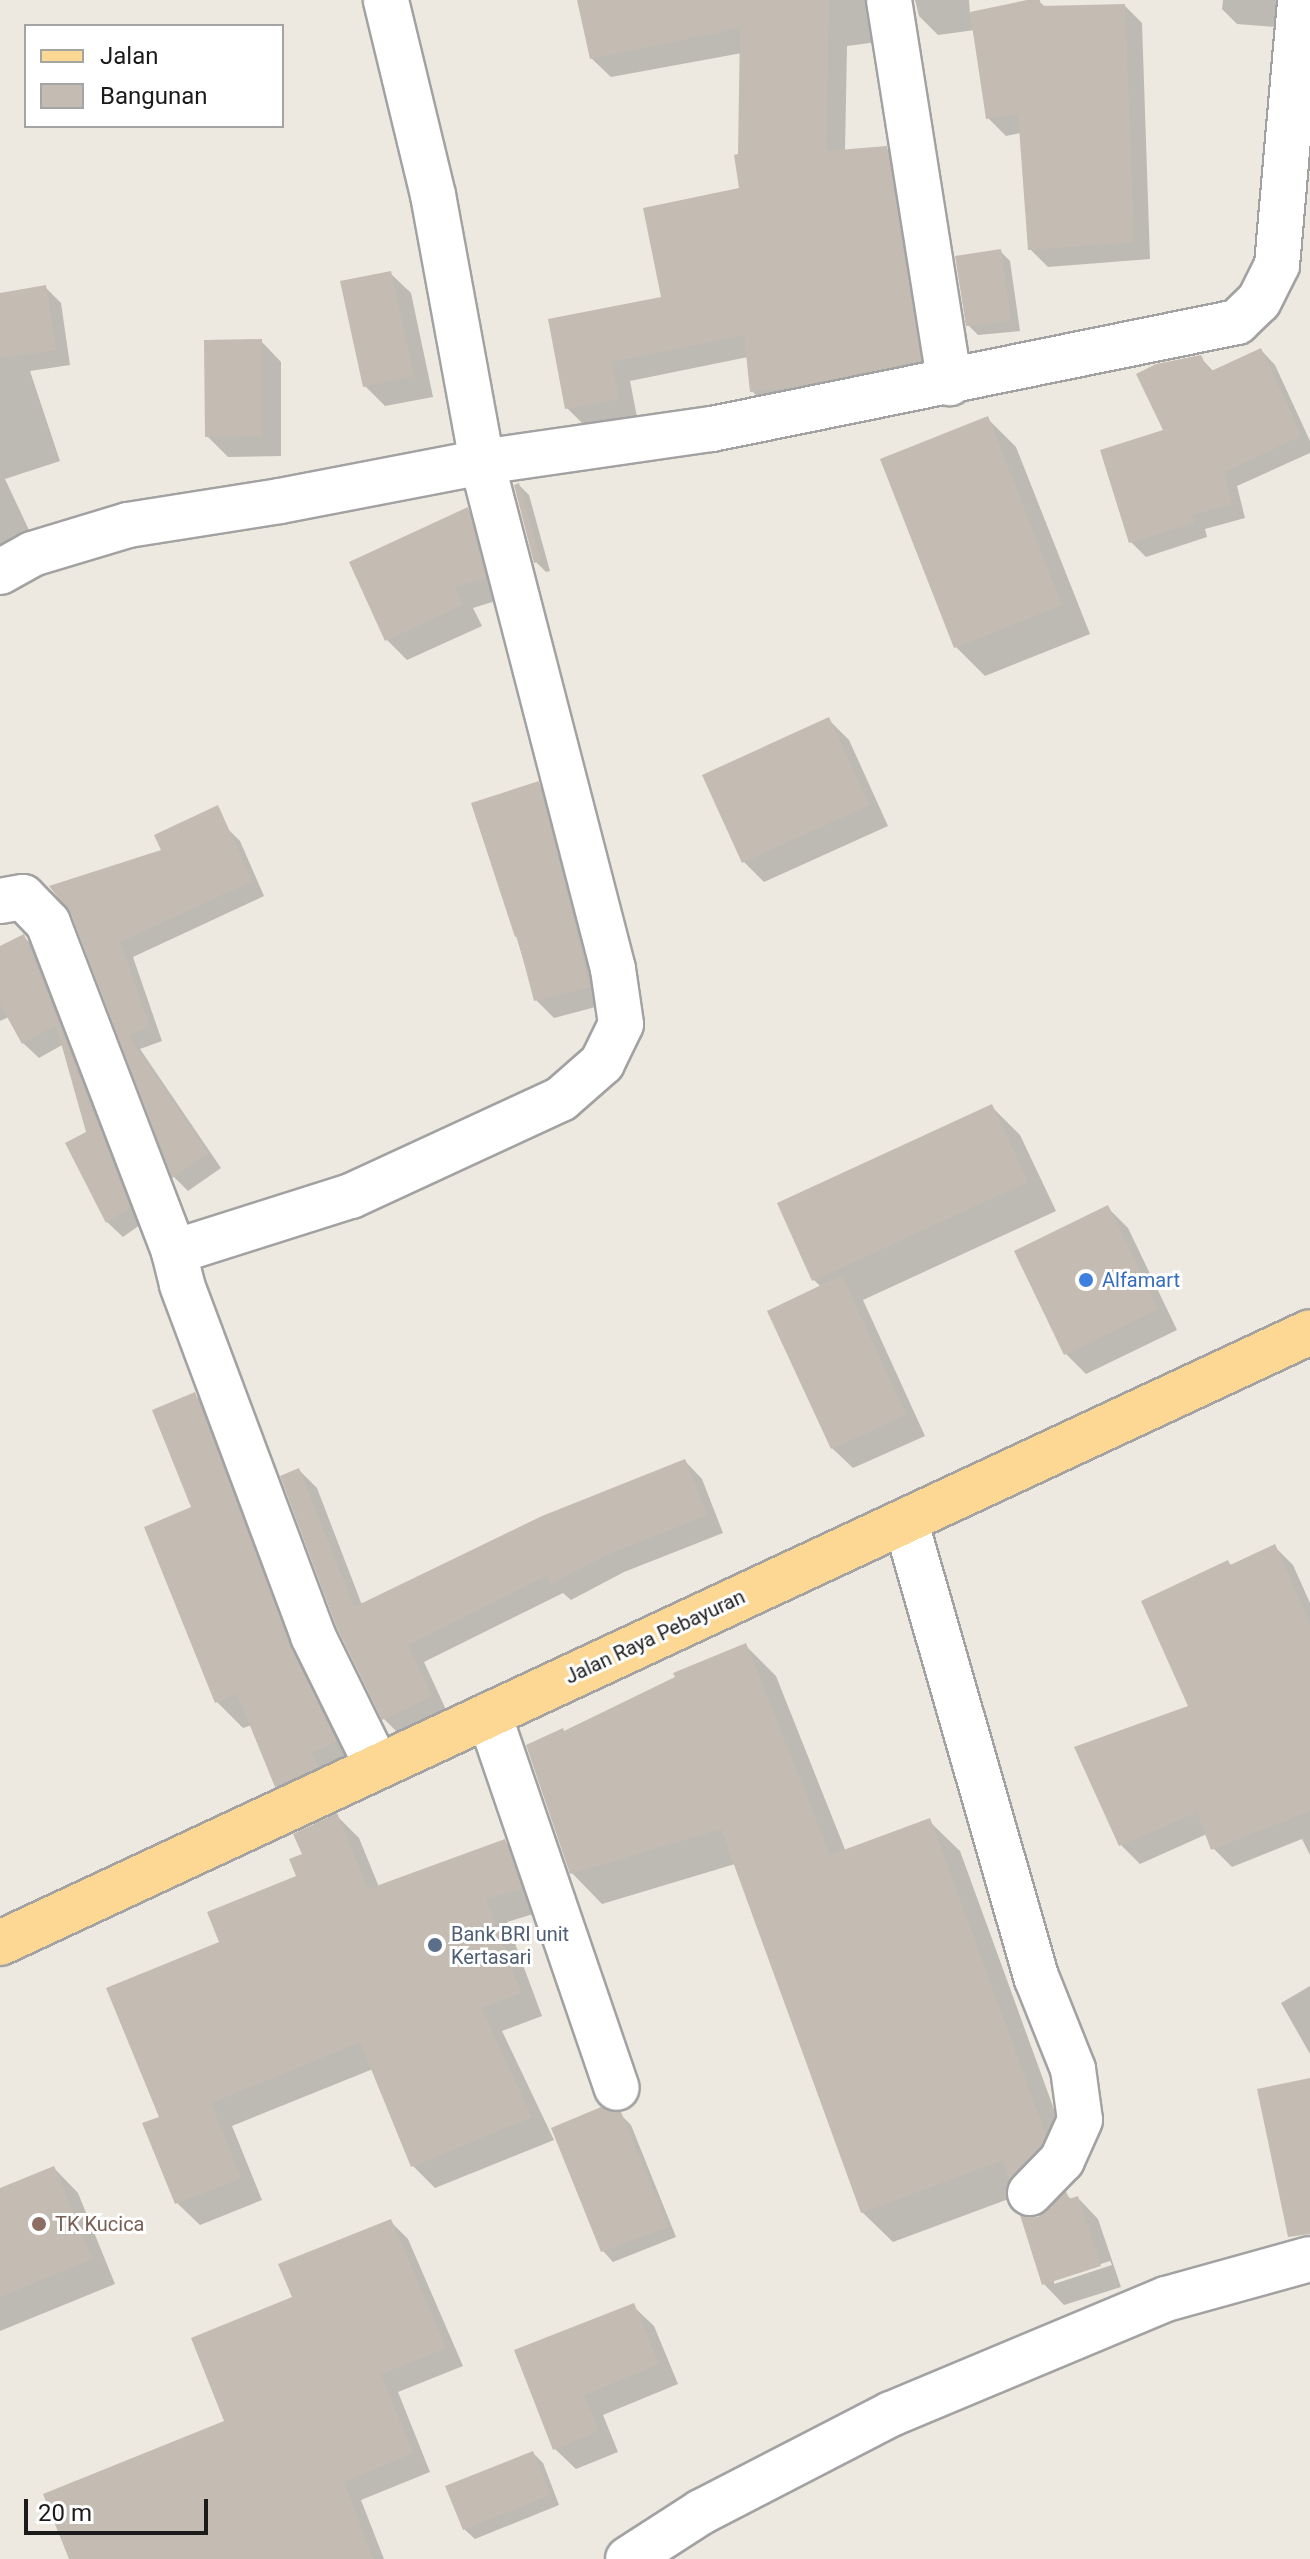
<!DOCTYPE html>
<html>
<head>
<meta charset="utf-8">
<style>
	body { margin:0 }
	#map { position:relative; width:1310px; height:2559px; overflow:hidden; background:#ede9e0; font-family:Roboto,sans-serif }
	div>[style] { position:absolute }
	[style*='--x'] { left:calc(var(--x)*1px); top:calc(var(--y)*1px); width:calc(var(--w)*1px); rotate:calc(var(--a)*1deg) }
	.shadow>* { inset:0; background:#0003 }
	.building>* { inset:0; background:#c4bcb3 }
	.roads { filter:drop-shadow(2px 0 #a2a2a2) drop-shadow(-2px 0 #a2a2a2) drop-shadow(0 2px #a2a2a2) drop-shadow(0 -2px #a2a2a2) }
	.minor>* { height:44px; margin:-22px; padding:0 22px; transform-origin:22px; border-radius:22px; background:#fff }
	.major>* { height:44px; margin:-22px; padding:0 22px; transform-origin:22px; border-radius:22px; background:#fdd895 }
	.dots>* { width:22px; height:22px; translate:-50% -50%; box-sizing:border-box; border:4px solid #fff; border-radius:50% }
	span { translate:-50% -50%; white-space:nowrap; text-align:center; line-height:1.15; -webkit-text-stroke:6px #fff; paint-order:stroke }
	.shop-label { font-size:20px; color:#366cbe }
	.left { translate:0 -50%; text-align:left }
	.street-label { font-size:20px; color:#1b1b1b }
	.service-label { font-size:20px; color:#4e5e75 }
	.education-label { font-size:20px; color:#785e54 }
	.legend { position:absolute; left:24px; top:24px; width:260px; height:104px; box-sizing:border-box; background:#fff; border:2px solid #a4a4a4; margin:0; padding:10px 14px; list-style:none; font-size:24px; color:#1b1b1b }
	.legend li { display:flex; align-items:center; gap:16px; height:40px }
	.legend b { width:40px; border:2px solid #a4a4a4 }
	.scale { position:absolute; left:24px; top:2499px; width:184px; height:36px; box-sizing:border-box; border:4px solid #1b1b1b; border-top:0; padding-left:10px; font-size:24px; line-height:28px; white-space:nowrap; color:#1b1b1b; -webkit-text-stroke:6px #fff; paint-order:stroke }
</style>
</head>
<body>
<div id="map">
	<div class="shadow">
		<div style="clip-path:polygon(579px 0,892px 0,886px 41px,847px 46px,845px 151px,886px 148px,905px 167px,939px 380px,771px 410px,752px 391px,748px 357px,630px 381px,637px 417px,586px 427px,567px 408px,664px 299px,742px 190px,742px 53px,611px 77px,591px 58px)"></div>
		<div style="clip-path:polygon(915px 0,969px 0,970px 14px,1037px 0,1047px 8px,1125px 6px,1142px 23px,1150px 259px,1048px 267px,1030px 249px,1021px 133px,1006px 136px,988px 118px,975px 30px,938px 35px,919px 16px)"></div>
		<div style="clip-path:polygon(1223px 0,1296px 0,1288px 28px,1237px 24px,1222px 9px)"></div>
		<div style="clip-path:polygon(1000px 251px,1010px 261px,1020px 331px,978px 335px,968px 325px)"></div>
		<div style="clip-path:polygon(390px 273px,411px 293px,433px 397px,385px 406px,365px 386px)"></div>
		<div style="clip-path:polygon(45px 287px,61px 303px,70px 365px,30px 371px,60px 461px,5px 479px,37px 547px,0 570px,0 295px)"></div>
		<div style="clip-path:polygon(261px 341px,281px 362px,281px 456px,228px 457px,207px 436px)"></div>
		<div style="clip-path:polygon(1261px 350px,1275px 365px,1310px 441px,1310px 453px,1237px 486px,1245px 518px,1205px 529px,1207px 537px,1146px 557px,1131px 542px,1102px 452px,1165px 431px,1200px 357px,1214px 372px)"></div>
		<div style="clip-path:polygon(987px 418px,1016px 447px,1090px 634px,985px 676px,956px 647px)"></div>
		<div style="clip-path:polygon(519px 485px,529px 495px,550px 571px,546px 572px,536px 562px)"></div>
		<div style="clip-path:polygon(467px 509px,488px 529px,505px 598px,473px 608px,482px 626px,407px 660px,386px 639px)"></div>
		<div style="clip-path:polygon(828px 719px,849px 740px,888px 826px,764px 882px,744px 862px)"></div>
		<div style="clip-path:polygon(538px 783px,556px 801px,607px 1004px,554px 1018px,536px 1000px,516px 936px)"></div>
		<div style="clip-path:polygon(226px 827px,240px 841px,264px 896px,133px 957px,162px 1041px,140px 1049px,221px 1168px,188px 1191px,174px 1177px,71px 910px)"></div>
		<div style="clip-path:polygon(23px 936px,41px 954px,144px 1222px,123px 1237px,107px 1222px,89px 1133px,64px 1044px,39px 1058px,23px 1043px,9px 1017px,0 1021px,0 949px)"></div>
		<div style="clip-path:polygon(991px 1106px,1020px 1135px,1056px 1211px,863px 1300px,925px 1436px,853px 1468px,832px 1448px,822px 1288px,814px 1280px)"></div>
		<div style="clip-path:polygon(1107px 1207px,1128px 1228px,1177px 1330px,1086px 1374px,1066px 1354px)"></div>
		<div style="clip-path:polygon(195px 1395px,221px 1421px,362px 1768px,303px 1812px,276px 1786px,252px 1725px,243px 1728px,217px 1702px,194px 1509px)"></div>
		<div style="clip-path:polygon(685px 1461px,702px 1479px,723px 1533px,624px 1572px,571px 1600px,563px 1593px,424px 1662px,448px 1714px,401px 1736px,384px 1719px,299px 1470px,317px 1488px,362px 1605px)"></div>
		<div style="clip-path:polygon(1274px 1546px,1293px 1565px,1310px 1603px,1310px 1855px,1302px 1839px,1232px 1867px,1213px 1848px,1207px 1834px,1140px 1864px,1121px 1845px,1191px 1707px,1228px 1562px,1232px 1566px)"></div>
		<div style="clip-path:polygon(745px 1645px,776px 1676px,846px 1852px,929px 1821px,960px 1851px,1075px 2167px,1025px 2193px,893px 2242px,862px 2212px,735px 1864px,602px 1904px,572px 1873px,565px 1733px)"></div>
		<div style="clip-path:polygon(337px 1816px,359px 1838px,379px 1887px,504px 1841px,527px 1864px,543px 1911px,507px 1922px,542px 2016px,502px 2031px,554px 2140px,435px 2188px,412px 2165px,373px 2069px,232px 2126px,262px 2200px,200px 2225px,177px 2203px,161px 2118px,222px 1943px,298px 1877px,304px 1855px)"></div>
		<div style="clip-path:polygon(1310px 1986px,1310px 2054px,1281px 2003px)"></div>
		<div style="clip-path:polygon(620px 2114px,631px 2125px,676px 2237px,613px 2262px,603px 2251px,553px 2129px)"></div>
		<div style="clip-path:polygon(54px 2168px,78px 2193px,115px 2284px,0 2331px,0 2190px)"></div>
		<div style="clip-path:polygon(evenodd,1066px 2194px,1072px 2200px,1078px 2198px,1098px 2219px,1121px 2287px,1064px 2305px,1044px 2284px,1038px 2219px,1066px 2194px,1110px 2261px,1112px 2265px,1054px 2284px,1054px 2279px,1110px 2261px)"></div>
		<div style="clip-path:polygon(390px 2221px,408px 2239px,463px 2366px,398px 2392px,430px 2472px,361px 2500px,384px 2559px,71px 2559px,227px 2422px,295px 2298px)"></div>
		<div style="clip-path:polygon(633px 2306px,654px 2326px,678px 2384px,603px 2415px,618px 2452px,576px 2469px,555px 2449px,516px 2351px)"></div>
		<div style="clip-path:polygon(533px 2453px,543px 2463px,559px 2505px,475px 2539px,464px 2529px)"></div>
	</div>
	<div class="building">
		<div style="clip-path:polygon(577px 0,829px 0,826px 151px,887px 146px,921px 361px,799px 386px,750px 392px,744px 335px,612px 362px,619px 399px,565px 409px,548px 319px,661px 297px,643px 208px,739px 188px,734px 155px,738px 154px,740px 28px,590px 59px)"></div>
		<div style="clip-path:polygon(1027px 0,1040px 0,1041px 6px,1125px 4px,1134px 242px,1028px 250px,1018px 114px,986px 119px,970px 12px)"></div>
		<div style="clip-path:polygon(1001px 249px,1011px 321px,966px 326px,955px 256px)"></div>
		<div style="clip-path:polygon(391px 271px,414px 376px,363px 387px,340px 281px)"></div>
		<div style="clip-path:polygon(46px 285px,56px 350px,0 358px,0 293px)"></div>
		<div style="clip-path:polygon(262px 339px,262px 436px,205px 437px,204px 340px)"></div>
		<div style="clip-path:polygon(1261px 348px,1301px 436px,1224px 472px,1232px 504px,1192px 515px,1194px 523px,1129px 543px,1100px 450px,1163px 430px,1136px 374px,1156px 364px,1201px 355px,1209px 372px)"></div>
		<div style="clip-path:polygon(988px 416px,1062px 605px,954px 648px,880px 459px)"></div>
		<div style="clip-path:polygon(519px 483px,541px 561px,534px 563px,514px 485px)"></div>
		<div style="clip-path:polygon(468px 507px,486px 578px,454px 587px,463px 605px,385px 641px,349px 562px)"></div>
		<div style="clip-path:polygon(829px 717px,869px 805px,742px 863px,702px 775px)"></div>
		<div style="clip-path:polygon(539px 781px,590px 987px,534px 1001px,517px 936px,515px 937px,471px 803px)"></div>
		<div style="clip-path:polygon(218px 805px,252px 881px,120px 942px,150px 1027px,128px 1035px,208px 1153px,172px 1178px,71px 914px,49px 886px,161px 850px,154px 835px)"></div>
		<div style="clip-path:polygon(24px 934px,130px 1207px,106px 1223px,65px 1143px,86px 1132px,56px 1025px,22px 1044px,0 1004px,0 946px)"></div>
		<div style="clip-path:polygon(992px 1104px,1028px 1182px,812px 1281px,777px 1203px)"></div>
		<div style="clip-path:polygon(1108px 1205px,1158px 1309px,1064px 1355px,1014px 1251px)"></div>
		<div style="clip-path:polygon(842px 1275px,906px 1415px,831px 1449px,767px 1311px)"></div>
		<div style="clip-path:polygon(195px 1392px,290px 1645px,337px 1742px,312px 1752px,318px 1767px,275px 1787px,237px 1694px,215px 1703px,144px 1527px,191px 1507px,152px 1410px)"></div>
		<div style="clip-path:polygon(685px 1459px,707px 1515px,606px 1555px,551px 1584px,547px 1575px,408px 1645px,432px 1696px,382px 1720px,336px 1626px,280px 1476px,299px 1468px,354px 1607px,542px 1516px)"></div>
		<div style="clip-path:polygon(1275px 1544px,1310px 1624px,1310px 1811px,1211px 1850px,1197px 1812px,1119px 1846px,1074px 1747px,1188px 1706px,1141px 1601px,1228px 1560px,1230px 1565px)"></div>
		<div style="clip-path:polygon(746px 1643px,830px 1855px,930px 1818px,1046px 2135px,1041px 2146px,1009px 2180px,1003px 2160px,861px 2213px,721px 1829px,570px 1874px,526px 1745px,563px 1728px,564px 1731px,675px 1677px,673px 1673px)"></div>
		<div style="clip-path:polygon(337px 1813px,368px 1889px,505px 1839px,522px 1889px,486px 1899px,521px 1993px,481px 2008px,532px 2117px,411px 2167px,360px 2042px,211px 2103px,241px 2178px,175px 2204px,142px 2123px,159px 2117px,106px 1988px,219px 1942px,207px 1912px,296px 1876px,289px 1859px,302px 1854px,293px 1834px)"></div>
		<div style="clip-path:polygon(1310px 2078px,1310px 2234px,1288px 2237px,1257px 2089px)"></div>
		<div style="clip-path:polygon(601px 2107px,621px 2112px,668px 2227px,601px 2252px,551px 2128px)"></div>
		<div style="clip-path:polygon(54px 2166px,92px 2259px,0 2297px,0 2188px)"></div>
		<div style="clip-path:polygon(1066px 2191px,1069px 2199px,1078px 2196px,1101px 2266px,1042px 2285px,1020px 2215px,1038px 2217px)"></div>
		<div style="clip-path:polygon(391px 2219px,446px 2348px,381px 2374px,413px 2453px,344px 2482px,373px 2559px,69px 2559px,43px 2494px,224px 2421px,191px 2338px,292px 2297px,278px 2264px)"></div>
		<div style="clip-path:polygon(634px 2303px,659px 2364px,584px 2395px,599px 2431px,553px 2450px,514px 2350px)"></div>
		<div style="clip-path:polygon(533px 2451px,550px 2495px,463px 2530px,445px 2486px)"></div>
	</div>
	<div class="roads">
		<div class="minor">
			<div style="--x:889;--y:0;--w:388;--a:81"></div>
			<div style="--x:0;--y:572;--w:37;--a:-29"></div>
			<div style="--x:32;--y:554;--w:100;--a:-16.8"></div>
			<div style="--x:128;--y:525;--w:154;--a:-9"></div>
			<div style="--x:280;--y:501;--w:206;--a:-10.9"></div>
			<div style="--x:482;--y:462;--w:232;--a:-8.2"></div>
			<div style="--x:712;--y:429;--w:536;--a:-11.52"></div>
			<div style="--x:1237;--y:322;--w:30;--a:-44"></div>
			<div style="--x:1259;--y:301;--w:40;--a:-63.4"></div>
			<div style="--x:1277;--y:265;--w:266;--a:-85"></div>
			<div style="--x:0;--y:901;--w:23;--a:-10"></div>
			<div style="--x:23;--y:897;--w:36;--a:46"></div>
			<div style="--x:48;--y:923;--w:352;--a:69"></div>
			<div style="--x:174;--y:1252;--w:34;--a:76"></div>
			<div style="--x:182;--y:1285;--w:375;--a:69.5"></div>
			<div style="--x:313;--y:1636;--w:145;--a:63.8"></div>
			<div style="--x:174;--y:1252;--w:186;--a:-17.6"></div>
			<div style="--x:351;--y:1196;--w:231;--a:-24.8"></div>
			<div style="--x:561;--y:1099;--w:55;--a:-41.3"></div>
			<div style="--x:602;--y:1063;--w:43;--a:-64"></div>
			<div style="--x:621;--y:1024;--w:56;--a:-98.3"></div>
			<div style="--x:613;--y:969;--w:524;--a:-104.49"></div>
			<div style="--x:482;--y:462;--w:271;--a:-100.4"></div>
			<div style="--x:433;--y:195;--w:201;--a:-103.6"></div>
			<div style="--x:906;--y:1523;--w:474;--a:74"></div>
			<div style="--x:1037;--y:1979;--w:97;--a:68.2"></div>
			<div style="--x:1073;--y:2069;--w:51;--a:82.2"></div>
			<div style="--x:1080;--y:2120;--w:44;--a:114.2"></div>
			<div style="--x:1062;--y:2160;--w:46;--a:134.1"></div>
			<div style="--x:489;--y:1715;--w:394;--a:71.1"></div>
			<div style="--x:628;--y:2559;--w:87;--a:-32.8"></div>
			<div style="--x:701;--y:2512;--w:214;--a:-27.3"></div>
			<div style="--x:891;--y:2414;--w:298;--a:-22.7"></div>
			<div style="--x:1166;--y:2299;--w:149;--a:-15.5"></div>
		</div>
		<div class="major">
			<div style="--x:0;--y:1943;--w:1445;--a:-25"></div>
		</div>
	</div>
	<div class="dots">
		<div style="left:1086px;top:1280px;background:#3f7fe0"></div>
		<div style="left:435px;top:1945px;background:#5c6f8a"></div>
		<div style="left:39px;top:2224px;background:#8d6e63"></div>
	</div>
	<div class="shop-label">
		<span class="left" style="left:1102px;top:1280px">Alfamart</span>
	</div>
	<div class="street-label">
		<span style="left:655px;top:1637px;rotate:-25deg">Jalan Raya Pebayuran</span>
	</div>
	<div class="service-label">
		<span class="left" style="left:451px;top:1946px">Bank BRI unit<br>Kertasari</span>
	</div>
	<div class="education-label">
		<span class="left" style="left:55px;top:2224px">TK Kucica</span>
	</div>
	<ul class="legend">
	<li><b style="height:10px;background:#fdd895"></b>Jalan</li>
	<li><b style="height:22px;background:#c4bcb3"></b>Bangunan</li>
	</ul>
	<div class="scale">20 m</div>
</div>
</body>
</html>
